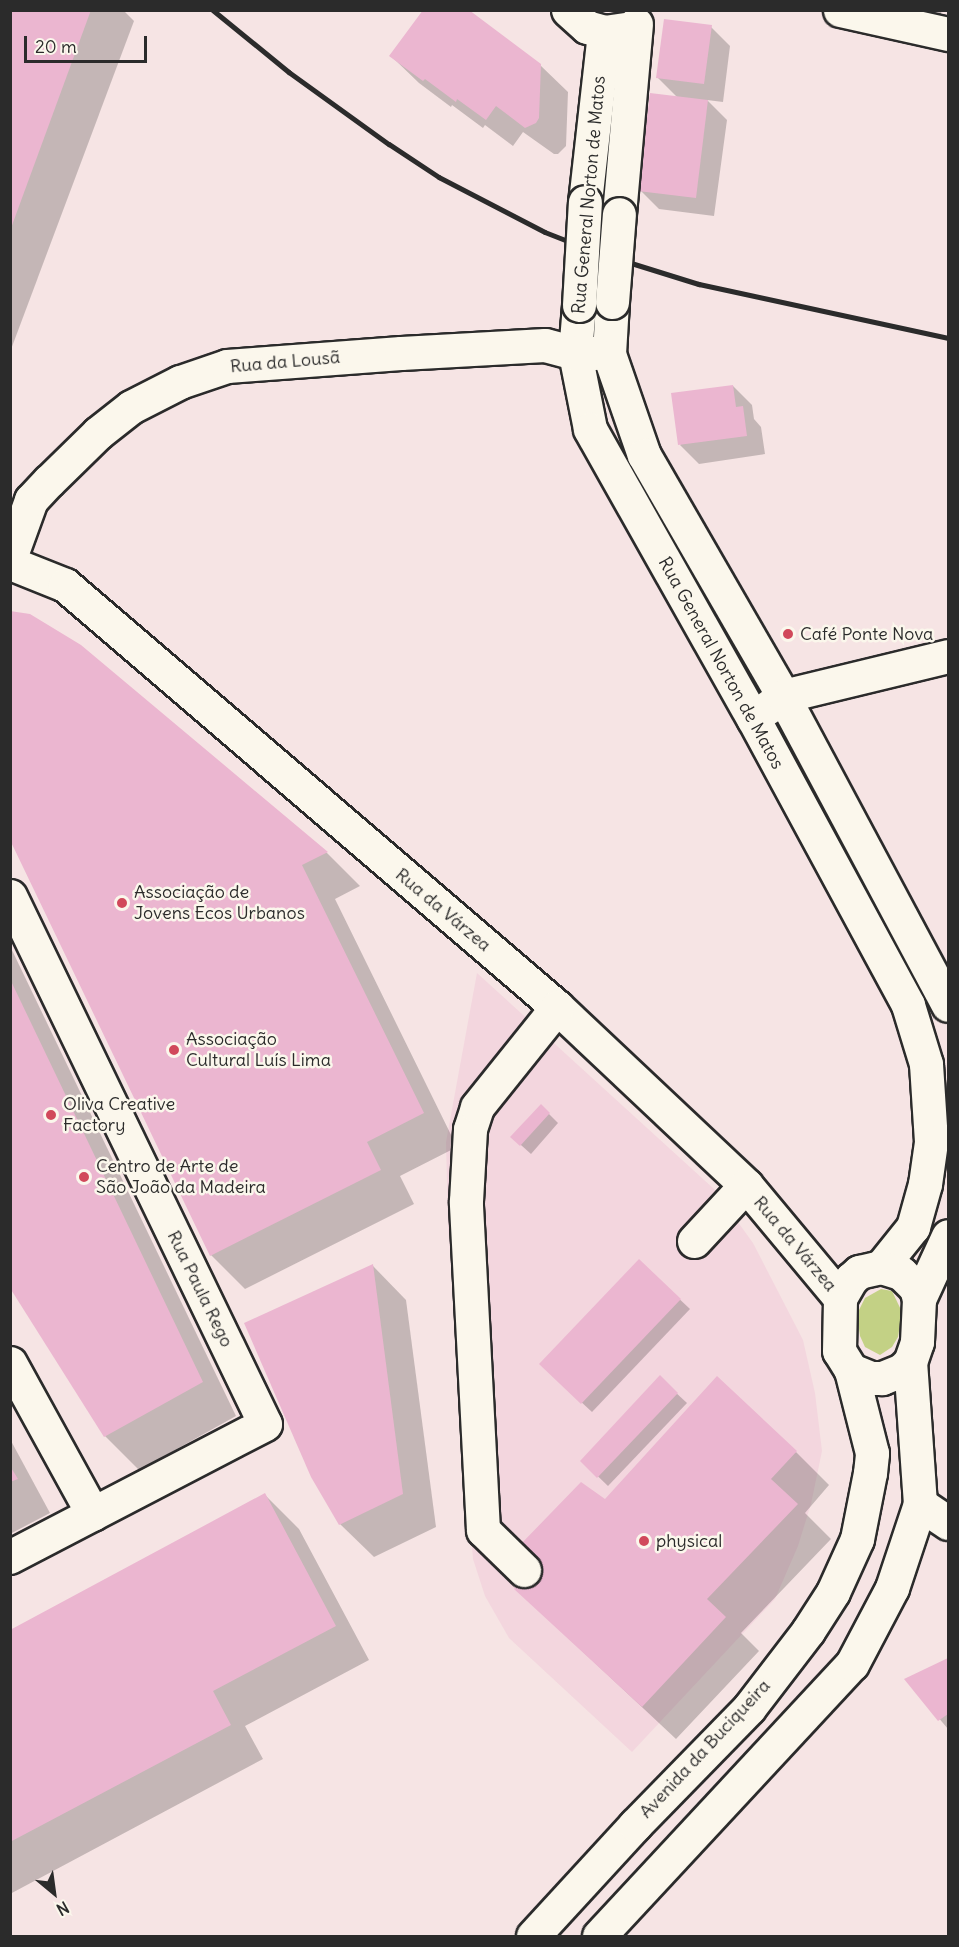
<!DOCTYPE html>
<html>
<head>
<meta charset="utf-8">
<style>
	body { margin:0 }
	#map { position:relative; width:959px; height:1947px; overflow:hidden; background:#f6e4e4; font-family:Delius,sans-serif }
	div>[style] { position:absolute }
	[style*='--x'] { left:calc(var(--x)*1px); top:calc(var(--y)*1px); width:calc(var(--w)*1px); rotate:calc(var(--a)*1deg) }
	.built>* { inset:0; background:#f3d6de }
	.green>* { inset:0; background:#c3d185 }
	.shadow>* { inset:0; background:#0003 }
	.building>* { inset:0; background:#ebb6d0 }
	.roads { filter:drop-shadow(2px 0 #2b2b2b) drop-shadow(-2px 0 #2b2b2b) drop-shadow(0 2px #2b2b2b) drop-shadow(0 -2px #2b2b2b) }
	.minor>* { height:33px; margin:-16.5px; padding:0 16.5px; transform-origin:16.5px; border-radius:16.5px; background:#fbf7ec }
	.rail>* { height:4.5px; margin:-2.25px; padding:0 2.25px; transform-origin:2.25px; border-radius:2.25px; background:#2b2b2b }
	.bridges { filter:drop-shadow(2px 0 #2b2b2b) drop-shadow(-2px 0 #2b2b2b) drop-shadow(0 2px #2b2b2b) drop-shadow(0 -2px #2b2b2b) }
	.minor-bridge>* { height:33px; margin:-16.5px; padding:0 16.5px; transform-origin:16.5px; border-radius:16.5px; background:#fbf7ec }
	.dots>* { width:16px; height:16px; translate:-50% -50%; box-sizing:border-box; border:3px solid #fbf7ec; border-radius:50% }
	span { translate:-50% -50%; white-space:nowrap; text-align:center; line-height:1.15; -webkit-text-stroke:5px #fbf7ec; paint-order:stroke }
	.street-label { font-size:18px; color:#2b2b2b }
	.poi-label { font-size:18px; color:#2b2b2b }
	.left { translate:0 -50%; text-align:left }
	.frame { position:absolute; inset:0; border:12px solid #2b2b2b; pointer-events:none }
	.north { position:absolute; left:24px; top:1863px; width:60px; height:60px; -webkit-text-stroke:4px #fbf7ec; paint-order:stroke; rotate:151deg; font-size:16px; font-weight:700; line-height:24px; text-align:center; color:#2b2b2b }
	.north::after { content:''; display:block; margin:auto; width:21px; height:27px; background:#2b2b2b; clip-path:polygon(50% 0,100% 100%,50% 72%,0 100%) }
	.scale { position:absolute; left:24px; top:36px; width:123px; height:27px; box-sizing:border-box; border:3px solid #2b2b2b; border-top:0; padding-left:8px; font-size:18px; line-height:21px; white-space:nowrap; color:#2b2b2b; -webkit-text-stroke:4px #fbf7ec; paint-order:stroke }
</style>
</head>
<body>
<div id="map">
	<div class="built">
		<div style="clip-path:polygon(477px 973px,714px 1189px,753px 1243px,785px 1305px,803px 1340px,815px 1393px,822px 1451px,811px 1504px,798px 1546px,775px 1599px,632px 1752px,509px 1638px,485px 1596px,473px 1559px,448px 1225px,446px 1142px)"></div>
	</div>
	<div class="green">
		<div style="clip-path:polygon(881px 1289px,892px 1291px,902px 1312px,898px 1337px,892px 1347px,880px 1355px,865px 1347px,860px 1336px,857px 1314px,865px 1298px)"></div>
	</div>
	<div class="shadow">
		<div style="clip-path:polygon(10px 10px,123px 10px,134px 21px,10px 352px)"></div>
		<div style="clip-path:polygon(916px 10px,942px 10px,940px 17px)"></div>
		<div style="clip-path:polygon(711px 27px,730px 46px,723px 102px,707px 100px,727px 120px,714px 216px,659px 209px,640px 190px,678px 98px,658px 78px)"></div>
		<div style="clip-path:polygon(391px 56px,540px 65px,568px 92px,566px 146px,558px 154px,554px 154px,523px 132px,513px 146px,485px 125px,483px 128px,452px 105px,451px 107px,419px 83px)"></div>
		<div style="clip-path:polygon(733px 386px,752px 405px,754px 419px,761px 427px,765px 454px,699px 464px,680px 445px)"></div>
		<div style="clip-path:polygon(81px 646px,327px 853px,360px 886px,335px 899px,457px 1147px,400px 1176px,414px 1204px,245px 1289px,211px 1255px)"></div>
		<div style="clip-path:polygon(10px 946px,236px 1416px,139px 1470px,105px 1436px,10px 1285px)"></div>
		<div style="clip-path:polygon(541px 1106px,558px 1123px,531px 1154px,512px 1137px)"></div>
		<div style="clip-path:polygon(639px 1261px,690px 1309px,592px 1412px,551px 1374px)"></div>
		<div style="clip-path:polygon(373px 1266px,406px 1300px,436px 1527px,374px 1557px,340px 1524px)"></div>
		<div style="clip-path:polygon(660px 1378px,687px 1403px,608px 1486px,582px 1461px)"></div>
		<div style="clip-path:polygon(10px 1439px,50px 1513px,10px 1534px)"></div>
		<div style="clip-path:polygon(796px 1452px,829px 1485px,805px 1513px,831px 1539px,741px 1633px,759px 1651px,676px 1739px,516px 1589px)"></div>
		<div style="clip-path:polygon(265px 1495px,299px 1529px,369px 1660px,245px 1726px,263px 1759px,10px 1894px,10px 1631px)"></div>
		<div style="clip-path:polygon(948px 1659px,948px 1729px,906px 1679px)"></div>
	</div>
	<div class="building">
		<div style="clip-path:polygon(10px 10px,91px 10px,11px 228px,10px 228px)"></div>
		<div style="clip-path:polygon(423px 10px,469px 10px,541px 64px,539px 118px,536px 123px,525px 128px,496px 106px,486px 120px,457px 99px,456px 102px,425px 79px,423px 81px,389px 56px)"></div>
		<div style="clip-path:polygon(664px 19px,712px 25px,704px 84px,656px 78px)"></div>
		<div style="clip-path:polygon(650px 93px,708px 100px,696px 198px,638px 191px)"></div>
		<div style="clip-path:polygon(733px 385px,736px 407px,743px 406px,747px 436px,678px 445px,671px 393px)"></div>
		<div style="clip-path:polygon(10px 611px,30px 614px,81px 645px,328px 852px,302px 865px,424px 1113px,367px 1142px,381px 1170px,210px 1256px,10px 840px)"></div>
		<div style="clip-path:polygon(10px 979px,203px 1382px,104px 1437px,10px 1288px)"></div>
		<div style="clip-path:polygon(541px 1104px,550px 1113px,520px 1146px,510px 1137px)"></div>
		<div style="clip-path:polygon(639px 1259px,681px 1299px,581px 1404px,539px 1364px)"></div>
		<div style="clip-path:polygon(373px 1264px,403px 1494px,339px 1525px,311px 1477px,244px 1323px)"></div>
		<div style="clip-path:polygon(660px 1375px,678px 1393px,597px 1478px,580px 1461px)"></div>
		<div style="clip-path:polygon(717px 1376px,797px 1451px,771px 1479px,798px 1504px,707px 1599px,726px 1617px,642px 1707px,514px 1589px,537px 1566px,518px 1547px,581px 1482px,605px 1499px)"></div>
		<div style="clip-path:polygon(10px 1466px,18px 1479px,10px 1482px)"></div>
		<div style="clip-path:polygon(265px 1493px,336px 1626px,213px 1691px,231px 1725px,10px 1842px,10px 1630px)"></div>
		<div style="clip-path:polygon(948px 1658px,948px 1714px,938px 1721px,904px 1679px)"></div>
	</div>
	<div class="roads">
		<div class="minor">
			<div style="--x:568;--y:10;--w:25;--a:42"></div>
			<div style="--x:587;--y:27;--w:18;--a:16"></div>
			<div style="--x:604;--y:32;--w:21;--a:-8"></div>
			<div style="--x:840;--y:10;--w:111;--a:12.5"></div>
			<div style="--x:585;--y:202;--w:171;--a:-83.6"></div>
			<div style="--x:619;--y:214;--w:191;--a:-84.9"></div>
			<div style="--x:612;--y:302;--w:52;--a:93.3"></div>
			<div style="--x:609;--y:354;--w:107;--a:70.9"></div>
			<div style="--x:644;--y:455;--w:278;--a:60"></div>
			<div style="--x:783;--y:696;--w:350;--a:61.9"></div>
			<div style="--x:579;--y:305;--w:48;--a:94.8"></div>
			<div style="--x:575;--y:353;--w:77;--a:78.8"></div>
			<div style="--x:590;--y:429;--w:332;--a:60.6"></div>
			<div style="--x:753;--y:718;--w:326;--a:61.6"></div>
			<div style="--x:908;--y:1005;--w:62;--a:73"></div>
			<div style="--x:926;--y:1064;--w:78;--a:86.3"></div>
			<div style="--x:931;--y:1142;--w:42;--a:98.1"></div>
			<div style="--x:925;--y:1184;--w:45;--a:105.6"></div>
			<div style="--x:913;--y:1227;--w:51;--a:128.7"></div>
			<div style="--x:10;--y:558;--w:62;--a:-70.1"></div>
			<div style="--x:31;--y:500;--w:26;--a:-47"></div>
			<div style="--x:49;--y:481;--w:69;--a:-44.4"></div>
			<div style="--x:98;--y:433;--w:42;--a:-38.2"></div>
			<div style="--x:131;--y:407;--w:55;--a:-27"></div>
			<div style="--x:180;--y:382;--w:50;--a:-18.8"></div>
			<div style="--x:227;--y:366;--w:174;--a:-4.3"></div>
			<div style="--x:401;--y:353;--w:144;--a:-3.2"></div>
			<div style="--x:545;--y:345;--w:31;--a:15"></div>
			<div style="--x:575;--y:353;--w:20;--a:0"></div>
			<div style="--x:10;--y:563;--w:59;--a:21.8"></div>
			<div style="--x:65;--y:585;--w:648;--a:40.62"></div>
			<div style="--x:557;--y:1007;--w:260;--a:43.3"></div>
			<div style="--x:746;--y:1185;--w:147;--a:50.2"></div>
			<div style="--x:767;--y:708;--w:20;--a:-37"></div>
			<div style="--x:783;--y:696;--w:170;--a:-13.6"></div>
			<div style="--x:10;--y:896;--w:586;--a:64.22"></div>
			<div style="--x:265;--y:1424;--w:288;--a:152.5"></div>
			<div style="--x:694;--y:1241;--w:76;--a:-47.1"></div>
			<div style="--x:881;--y:1267;--w:21;--a:17"></div>
			<div style="--x:901;--y:1273;--w:21;--a:45"></div>
			<div style="--x:916;--y:1288;--w:11;--a:75"></div>
			<div style="--x:919;--y:1299;--w:43;--a:92.7"></div>
			<div style="--x:917;--y:1342;--w:21;--a:109"></div>
			<div style="--x:910;--y:1362;--w:11;--a:135"></div>
			<div style="--x:902;--y:1370;--w:22;--a:158"></div>
			<div style="--x:882;--y:1378;--w:11;--a:180"></div>
			<div style="--x:871;--y:1378;--w:22;--a:-158"></div>
			<div style="--x:851;--y:1370;--w:22;--a:-122"></div>
			<div style="--x:839;--y:1351;--w:53;--a:-88.9"></div>
			<div style="--x:840;--y:1298;--w:22;--a:-60"></div>
			<div style="--x:851;--y:1279;--w:11;--a:-41"></div>
			<div style="--x:859;--y:1272;--w:23;--a:-13"></div>
			<div style="--x:919;--y:1299;--w:69;--a:-65.3"></div>
			<div style="--x:10;--y:1363;--w:172;--a:61.2"></div>
			<div style="--x:920;--y:1504;--w:34;--a:34"></div>
			<div style="--x:524;--y:1570;--w:57;--a:-135.7"></div>
			<div style="--x:483;--y:1530;--w:329;--a:-93"></div>
			<div style="--x:466;--y:1201;--w:72;--a:-86.8"></div>
			<div style="--x:470;--y:1129;--w:23;--a:-72"></div>
			<div style="--x:477;--y:1107;--w:128;--a:-51.3"></div>
			<div style="--x:533;--y:1936;--w:151;--a:-47.4"></div>
			<div style="--x:635;--y:1825;--w:163;--a:-45.7"></div>
			<div style="--x:749;--y:1708;--w:97;--a:-52.5"></div>
			<div style="--x:808;--y:1631;--w:46;--a:-57.3"></div>
			<div style="--x:833;--y:1592;--w:58;--a:-65.6"></div>
			<div style="--x:857;--y:1539;--w:67;--a:-78.9"></div>
			<div style="--x:870;--y:1473;--w:20;--a:-84"></div>
			<div style="--x:872;--y:1453;--w:86;--a:-104.2"></div>
			<div style="--x:599;--y:1936;--w:371;--a:-47.1"></div>
			<div style="--x:852;--y:1664;--w:86;--a:-62.2"></div>
			<div style="--x:892;--y:1588;--w:89;--a:-71.6"></div>
			<div style="--x:920;--y:1504;--w:142;--a:-94"></div>
		</div>
	</div>
	<div class="rail">
		<div style="--x:213;--y:10;--w:98;--a:39.2"></div>
		<div style="--x:289;--y:72;--w:123;--a:35.8"></div>
		<div style="--x:389;--y:144;--w:60;--a:33.4"></div>
		<div style="--x:439;--y:177;--w:119;--a:27.4"></div>
		<div style="--x:545;--y:232;--w:55;--a:21.4"></div>
		<div style="--x:596;--y:252;--w:108;--a:17.3"></div>
		<div style="--x:699;--y:284;--w:255;--a:12.2"></div>
	</div>
	<div class="bridges">
		<div class="minor-bridge">
			<div style="--x:612;--y:302;--w:88;--a:-85.5"></div>
			<div style="--x:579;--y:305;--w:103;--a:-86.7"></div>
		</div>
	</div>
	<div class="dots">
		<div style="left:788px;top:634px;background:#d1495b"></div>
		<div style="left:122px;top:903px;background:#d1495b"></div>
		<div style="left:174px;top:1050px;background:#d1495b"></div>
		<div style="left:51px;top:1115px;background:#d1495b"></div>
		<div style="left:84px;top:1177px;background:#d1495b"></div>
		<div style="left:644px;top:1541px;background:#d1495b"></div>
	</div>
	<div class="street-label">
		<span style="left:589px;top:195px;rotate:-85deg">Rua General Norton de Matos</span>
		<span style="left:285px;top:362px;rotate:-5deg">Rua da Lousã</span>
		<span style="left:721px;top:663px;rotate:61deg">Rua General Norton de Matos</span>
		<span style="left:443px;top:910px;rotate:40deg">Rua da Várzea</span>
		<span style="left:795px;top:1244px;rotate:50deg">Rua da Várzea</span>
		<span style="left:200px;top:1289px;rotate:64deg">Rua Paula Rego</span>
		<span style="left:705px;top:1749px;rotate:-47deg">Avenida da Buciqueira</span>
	</div>
	<div class="poi-label">
		<span class="left" style="left:800px;top:634px">Café Ponte Nova</span>
		<span class="left" style="left:134px;top:903px">Associação de<br>Jovens Ecos Urbanos</span>
		<span class="left" style="left:186px;top:1050px">Associação<br>Cultural Luís Lima</span>
		<span class="left" style="left:63px;top:1115px">Oliva Creative<br>Factory</span>
		<span class="left" style="left:96px;top:1177px">Centro de Arte de<br>São João da Madeira</span>
		<span class="left" style="left:656px;top:1541px">physical</span>
	</div>
	<div class="frame"></div>
	<div class="north">N</div>
	<div class="scale">20 m</div>
</div>
</body>
</html>
